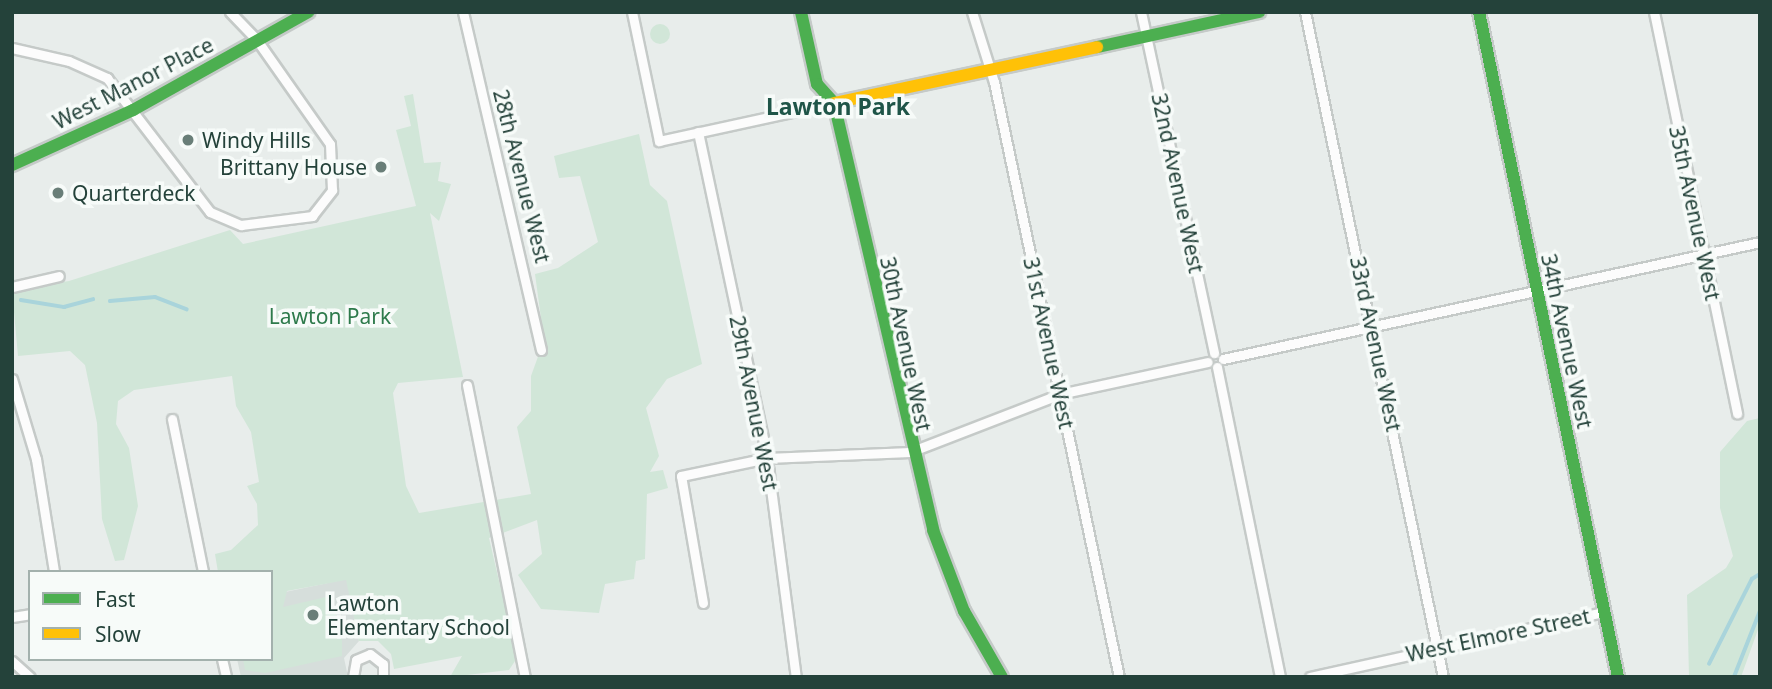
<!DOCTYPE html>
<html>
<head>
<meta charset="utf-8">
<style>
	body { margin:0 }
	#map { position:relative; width:1772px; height:689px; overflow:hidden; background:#e8edeb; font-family:"Noto Sans",sans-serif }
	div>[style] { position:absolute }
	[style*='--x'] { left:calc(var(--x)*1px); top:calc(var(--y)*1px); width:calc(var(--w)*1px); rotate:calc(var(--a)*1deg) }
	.built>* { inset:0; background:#d6dedb }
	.green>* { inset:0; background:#d1e6d8 }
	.round { border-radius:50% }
	.stream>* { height:3.5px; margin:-1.75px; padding:0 1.75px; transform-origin:1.75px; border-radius:1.75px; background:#a9d4db }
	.roads { filter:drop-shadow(2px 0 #c5cac8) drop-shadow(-2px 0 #c5cac8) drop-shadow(0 2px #c5cac8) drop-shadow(0 -2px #c5cac8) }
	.street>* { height:9px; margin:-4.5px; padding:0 4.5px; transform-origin:4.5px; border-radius:4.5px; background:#fcfcfc }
	.fast>* { height:12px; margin:-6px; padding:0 6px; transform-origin:6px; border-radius:6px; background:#4caf50 }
	.slow>* { height:12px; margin:-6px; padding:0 6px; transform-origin:6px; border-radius:6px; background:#ffc107 }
	.dots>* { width:19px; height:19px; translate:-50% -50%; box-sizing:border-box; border:4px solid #f7fbf9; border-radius:50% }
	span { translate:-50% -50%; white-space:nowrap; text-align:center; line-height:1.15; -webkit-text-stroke:7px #f7fbf9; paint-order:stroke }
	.street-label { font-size:21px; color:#24423a }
	.poi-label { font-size:21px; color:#24423a }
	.left { translate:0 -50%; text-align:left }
	.right { translate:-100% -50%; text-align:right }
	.park-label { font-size:21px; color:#2d7a4b }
	.neighbourhood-label { font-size:23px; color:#1f5548; font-weight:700 }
	.frame { position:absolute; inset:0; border:14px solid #24423a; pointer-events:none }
	.legend { position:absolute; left:28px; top:570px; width:245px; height:91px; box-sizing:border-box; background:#f7fbf9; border:2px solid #a3b1ad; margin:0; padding:9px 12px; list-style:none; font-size:21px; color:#24423a }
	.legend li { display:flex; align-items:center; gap:14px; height:35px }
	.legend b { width:35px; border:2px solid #a3b1ad }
</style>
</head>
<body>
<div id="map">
	<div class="built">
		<div style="clip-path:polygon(347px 579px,359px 641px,344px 658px,348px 677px,241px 677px,237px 659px,271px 659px,271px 595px)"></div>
	</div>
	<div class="green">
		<div class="round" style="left:650px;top:24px;width:20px;height:20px"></div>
		<div style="clip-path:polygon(413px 94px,424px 163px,441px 162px,438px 181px,451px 184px,439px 221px,430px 213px,463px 377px,398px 383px,393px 393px,406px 486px,419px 513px,531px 494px,517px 427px,531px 411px,531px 376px,544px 340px,535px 274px,558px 268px,598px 242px,580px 176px,559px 178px,554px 156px,639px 134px,650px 185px,667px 201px,702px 364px,667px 379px,646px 408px,659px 456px,650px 472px,663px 470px,668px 488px,647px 494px,645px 559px,636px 561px,634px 579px,605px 584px,599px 613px,541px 609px,518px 575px,542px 554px,537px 520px,489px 538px,517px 658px,509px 670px,450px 677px,462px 656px,394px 669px,391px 654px,378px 641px,359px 641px,346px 580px,287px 591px,283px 607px,326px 597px,342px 625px,342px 656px,265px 673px,245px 670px,243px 659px,271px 659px,271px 572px,218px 572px,215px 554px,231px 550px,258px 525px,257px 504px,247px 486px,259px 482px,251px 432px,236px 406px,232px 376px,134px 390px,118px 401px,116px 424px,129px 448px,138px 506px,124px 560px,115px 561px,102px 519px,97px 423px,85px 365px,70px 351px,18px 356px,12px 290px,69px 281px,230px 230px,243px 244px,416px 206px,396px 130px,411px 126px,404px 96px)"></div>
		<div style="clip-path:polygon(1760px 418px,1760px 624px,1741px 677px,1689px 677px,1687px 595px,1726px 568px,1733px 556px,1720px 508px,1720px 452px,1747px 421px)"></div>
	</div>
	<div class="stream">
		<div style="--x:21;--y:300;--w:44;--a:9.2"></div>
		<div style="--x:64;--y:307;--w:30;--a:-15"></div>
		<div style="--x:110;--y:301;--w:45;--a:-5.1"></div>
		<div style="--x:155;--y:297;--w:34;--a:21"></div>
		<div style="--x:1709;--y:664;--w:95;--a:-63.2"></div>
		<div style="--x:1752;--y:579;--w:9;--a:-32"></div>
		<div style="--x:1734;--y:677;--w:71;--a:-68.5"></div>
	</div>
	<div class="roads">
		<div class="street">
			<div style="--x:463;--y:12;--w:347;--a:77"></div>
			<div style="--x:632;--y:12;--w:132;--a:78.2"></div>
			<div style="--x:659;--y:141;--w:179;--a:-12.3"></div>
			<div style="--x:972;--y:12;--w:73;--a:72.6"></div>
			<div style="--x:994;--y:82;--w:608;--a:78.14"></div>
			<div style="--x:1141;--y:12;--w:349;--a:77.9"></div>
			<div style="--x:1305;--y:12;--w:679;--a:78.28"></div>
			<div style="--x:1654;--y:12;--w:410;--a:78.3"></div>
			<div style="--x:12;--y:48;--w:58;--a:12.8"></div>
			<div style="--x:69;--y:61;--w:42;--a:24.1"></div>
			<div style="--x:107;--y:78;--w:169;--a:52.5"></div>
			<div style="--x:210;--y:212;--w:34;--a:23"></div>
			<div style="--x:241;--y:225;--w:72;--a:-7.2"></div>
			<div style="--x:312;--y:216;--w:33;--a:-52"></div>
			<div style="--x:332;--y:190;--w:46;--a:-92.5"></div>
			<div style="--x:330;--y:144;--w:127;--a:-125.1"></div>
			<div style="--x:257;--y:40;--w:39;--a:-134"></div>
			<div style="--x:698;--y:132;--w:333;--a:78"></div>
			<div style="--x:767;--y:458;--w:221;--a:82.5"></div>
			<div style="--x:12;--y:287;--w:48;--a:-13.2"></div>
			<div style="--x:1223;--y:359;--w:550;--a:-12.29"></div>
			<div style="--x:1217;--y:367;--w:316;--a:78.5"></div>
			<div style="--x:12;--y:379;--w:84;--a:73.3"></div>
			<div style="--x:36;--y:459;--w:114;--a:80.9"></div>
			<div style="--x:467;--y:385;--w:298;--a:78.8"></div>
			<div style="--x:172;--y:419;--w:156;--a:78.5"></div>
			<div style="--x:703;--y:603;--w:129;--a:-99.8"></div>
			<div style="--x:681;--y:476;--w:88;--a:-11.8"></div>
			<div style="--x:767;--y:458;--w:143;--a:-2.4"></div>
			<div style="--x:910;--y:452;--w:161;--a:-21.1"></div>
			<div style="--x:1060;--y:394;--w:151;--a:-12.2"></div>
			<div style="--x:12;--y:617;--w:18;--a:-9"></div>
			<div style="--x:222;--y:659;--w:18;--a:77"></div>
			<div style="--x:12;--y:661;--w:24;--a:42"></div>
			<div style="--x:353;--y:677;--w:17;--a:-80"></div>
			<div style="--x:356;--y:660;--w:15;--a:-23"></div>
			<div style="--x:370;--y:654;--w:16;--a:38"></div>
			<div style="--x:383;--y:664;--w:13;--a:90"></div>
			<div style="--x:1310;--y:677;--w:300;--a:-12.5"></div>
		</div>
		<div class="fast">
			<div style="--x:801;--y:12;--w:74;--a:77.5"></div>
			<div style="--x:817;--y:84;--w:25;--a:48"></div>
			<div style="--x:834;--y:103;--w:438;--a:76.9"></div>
			<div style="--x:933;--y:530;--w:87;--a:69.1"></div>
			<div style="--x:964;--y:611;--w:76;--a:60.1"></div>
			<div style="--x:1479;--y:12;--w:679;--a:78.19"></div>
			<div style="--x:1097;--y:47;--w:166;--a:-12.2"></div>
			<div style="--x:12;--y:165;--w:133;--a:-24.4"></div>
			<div style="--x:133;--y:110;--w:201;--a:-29.2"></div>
		</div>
		<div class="slow">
			<div style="--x:834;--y:103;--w:269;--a:-12"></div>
		</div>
	</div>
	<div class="dots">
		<div style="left:188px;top:140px;background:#697e78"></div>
		<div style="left:381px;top:167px;background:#697e78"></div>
		<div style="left:58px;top:193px;background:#697e78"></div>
		<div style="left:313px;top:615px;background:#697e78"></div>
	</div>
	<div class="street-label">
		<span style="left:133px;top:83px;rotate:-27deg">West Manor Place</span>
		<span style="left:522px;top:176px;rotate:76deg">28th Avenue West</span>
		<span style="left:1178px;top:183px;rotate:78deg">32nd Avenue West</span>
		<span style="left:1695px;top:213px;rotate:78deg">35th Avenue West</span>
		<span style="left:1567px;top:341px;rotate:78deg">34th Avenue West</span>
		<span style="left:1049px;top:343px;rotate:78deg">31st Avenue West</span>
		<span style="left:906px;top:344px;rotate:78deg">30th Avenue West</span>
		<span style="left:1376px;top:344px;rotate:78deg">33rd Avenue West</span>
		<span style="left:754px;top:403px;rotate:79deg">29th Avenue West</span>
		<span style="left:1498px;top:635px;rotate:-12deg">West Elmore Street</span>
	</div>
	<div class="poi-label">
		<span class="left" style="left:202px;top:140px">Windy Hills</span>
		<span class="right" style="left:367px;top:167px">Brittany House</span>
		<span class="left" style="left:72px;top:193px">Quarterdeck</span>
		<span class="left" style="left:327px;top:615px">Lawton<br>Elementary School</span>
	</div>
	<div class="park-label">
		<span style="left:330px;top:316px">Lawton Park</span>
	</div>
	<div class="neighbourhood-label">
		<span style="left:838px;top:106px">Lawton Park</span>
	</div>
	<div class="frame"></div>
	<ul class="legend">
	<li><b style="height:9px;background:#4caf50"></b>Fast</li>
	<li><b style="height:9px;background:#ffc107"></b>Slow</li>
	</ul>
</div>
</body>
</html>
